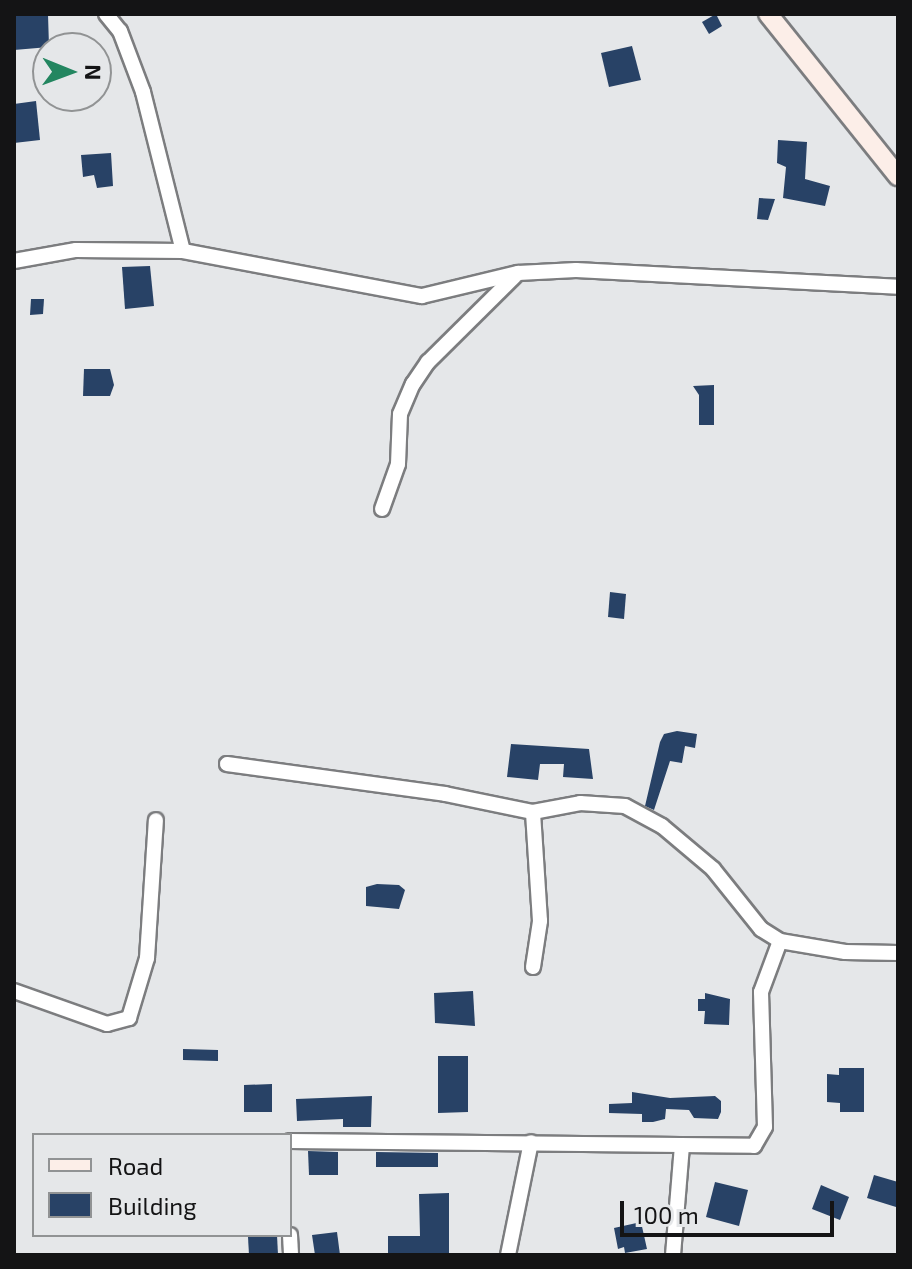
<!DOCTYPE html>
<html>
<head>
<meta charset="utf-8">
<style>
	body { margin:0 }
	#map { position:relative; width:912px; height:1269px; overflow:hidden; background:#e5e7e9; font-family:"Exo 2",sans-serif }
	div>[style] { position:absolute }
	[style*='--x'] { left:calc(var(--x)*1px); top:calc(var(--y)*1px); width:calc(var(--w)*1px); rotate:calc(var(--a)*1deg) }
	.building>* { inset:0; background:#284266 }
	.roads { filter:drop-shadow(2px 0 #7c7d7f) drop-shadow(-2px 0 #7c7d7f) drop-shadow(0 2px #7c7d7f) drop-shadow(0 -2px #7c7d7f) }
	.street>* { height:14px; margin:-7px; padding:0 7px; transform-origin:7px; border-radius:7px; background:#fff }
	.secondary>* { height:18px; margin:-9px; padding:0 9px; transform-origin:9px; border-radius:9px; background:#fceee8 }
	span { translate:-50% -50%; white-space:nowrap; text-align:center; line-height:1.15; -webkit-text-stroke:8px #e5e7e9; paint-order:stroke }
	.frame { position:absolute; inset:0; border:16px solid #141415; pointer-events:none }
	.legend { position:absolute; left:32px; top:1133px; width:260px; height:104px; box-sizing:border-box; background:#e5e7e9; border:2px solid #919394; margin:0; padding:10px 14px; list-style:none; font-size:24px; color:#141415 }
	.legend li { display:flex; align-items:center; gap:16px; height:40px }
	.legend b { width:40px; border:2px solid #919394 }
	.north { position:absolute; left:32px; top:32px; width:80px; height:80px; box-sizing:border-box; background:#e5e7e9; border:2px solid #919394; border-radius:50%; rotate:91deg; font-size:22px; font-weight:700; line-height:32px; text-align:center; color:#141415 }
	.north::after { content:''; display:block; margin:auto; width:28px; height:36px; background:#238660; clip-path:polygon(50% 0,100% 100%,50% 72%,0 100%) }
	.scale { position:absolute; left:620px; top:1201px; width:214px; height:36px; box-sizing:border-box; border:4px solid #141415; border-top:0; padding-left:10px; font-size:24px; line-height:28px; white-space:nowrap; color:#141415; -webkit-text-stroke:6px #e5e7e9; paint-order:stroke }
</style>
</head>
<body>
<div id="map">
	<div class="building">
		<div style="clip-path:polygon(14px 14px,48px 14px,49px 47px,14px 50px)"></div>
		<div style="clip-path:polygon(716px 14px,722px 26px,709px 34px,702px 22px)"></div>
		<div style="clip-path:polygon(632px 46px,641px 80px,609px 87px,601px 53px)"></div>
		<div style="clip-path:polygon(36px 101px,40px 140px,14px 143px,14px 104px)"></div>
		<div style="clip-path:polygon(778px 140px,807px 142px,805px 179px,830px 186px,825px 206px,783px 198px,786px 167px,777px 163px)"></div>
		<div style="clip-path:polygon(111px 153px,113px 186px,97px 188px,94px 175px,83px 177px,81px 155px)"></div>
		<div style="clip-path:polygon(759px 198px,775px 199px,768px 220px,757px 219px)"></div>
		<div style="clip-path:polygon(150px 266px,154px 306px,125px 309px,122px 267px)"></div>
		<div style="clip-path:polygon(31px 299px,44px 299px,43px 314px,30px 315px)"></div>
		<div style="clip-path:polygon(84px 369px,110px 369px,114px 385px,110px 396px,83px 396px)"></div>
		<div style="clip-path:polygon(714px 385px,714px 425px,699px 425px,699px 395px,693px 386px)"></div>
		<div style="clip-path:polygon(610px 592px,626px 594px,624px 619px,608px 617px)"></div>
		<div style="clip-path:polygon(677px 731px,697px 734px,695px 748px,685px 746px,682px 763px,670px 761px,654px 810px,645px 806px,660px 742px,664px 734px)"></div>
		<div style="clip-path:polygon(511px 744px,589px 749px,593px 779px,563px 777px,564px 764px,540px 764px,538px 780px,507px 777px)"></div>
		<div style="clip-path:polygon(377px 884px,399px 885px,405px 890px,399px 909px,366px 906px,366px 887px)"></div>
		<div style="clip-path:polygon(473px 991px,475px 1026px,435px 1023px,434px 993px)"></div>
		<div style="clip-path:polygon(705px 993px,730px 999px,729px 1025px,704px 1024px,705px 1011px,698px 1011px,698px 999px,705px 999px)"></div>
		<div style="clip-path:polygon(183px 1049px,218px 1050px,218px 1061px,183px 1060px)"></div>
		<div style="clip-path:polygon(438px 1056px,468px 1056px,468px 1112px,438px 1113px)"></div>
		<div style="clip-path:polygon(839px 1068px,864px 1068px,864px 1112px,840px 1112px,840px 1103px,827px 1102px,827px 1074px,839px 1075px)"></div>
		<div style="clip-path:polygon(272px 1084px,272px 1112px,244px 1112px,244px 1085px)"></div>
		<div style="clip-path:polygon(632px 1092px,670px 1098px,715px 1096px,721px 1101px,721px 1112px,718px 1119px,694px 1118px,689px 1110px,666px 1109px,665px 1119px,653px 1122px,642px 1122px,642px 1114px,609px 1113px,609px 1104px,632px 1103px)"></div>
		<div style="clip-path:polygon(372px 1096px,371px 1127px,343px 1127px,343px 1119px,297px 1121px,296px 1099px)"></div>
		<div style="clip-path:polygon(308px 1151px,338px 1152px,338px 1175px,309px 1175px)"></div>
		<div style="clip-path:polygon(376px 1152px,438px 1153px,438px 1167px,376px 1167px)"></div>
		<div style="clip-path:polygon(874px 1175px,898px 1182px,896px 1207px,867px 1198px)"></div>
		<div style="clip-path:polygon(715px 1182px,748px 1190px,739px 1226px,706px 1217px)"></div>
		<div style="clip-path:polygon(821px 1185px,849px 1197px,840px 1220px,812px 1209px)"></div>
		<div style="clip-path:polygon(449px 1193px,449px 1255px,388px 1255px,388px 1236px,420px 1236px,419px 1194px)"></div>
		<div style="clip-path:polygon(641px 1222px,647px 1249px,625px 1253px,624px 1247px,618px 1249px,614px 1228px)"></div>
		<div style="clip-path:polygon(337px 1232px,340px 1255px,315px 1255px,312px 1235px)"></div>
		<div style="clip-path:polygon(277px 1235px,278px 1255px,249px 1255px,248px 1237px)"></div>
	</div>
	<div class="roads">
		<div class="street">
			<div style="--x:106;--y:14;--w:22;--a:51"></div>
			<div style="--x:120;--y:31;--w:65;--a:69.3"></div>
			<div style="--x:143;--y:92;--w:164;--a:75.9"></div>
			<div style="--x:14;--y:261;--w:63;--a:-10.1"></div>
			<div style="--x:76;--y:250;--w:107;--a:0.5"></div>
			<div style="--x:183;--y:251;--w:243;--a:10.7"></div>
			<div style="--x:422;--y:296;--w:99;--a:-13.5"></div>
			<div style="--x:518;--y:273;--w:58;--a:-3"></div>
			<div style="--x:576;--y:270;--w:322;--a:3"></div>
			<div style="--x:382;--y:509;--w:48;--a:-70.4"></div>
			<div style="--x:398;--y:464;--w:50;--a:-87.7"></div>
			<div style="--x:400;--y:414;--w:33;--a:-67"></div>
			<div style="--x:413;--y:384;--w:27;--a:-56"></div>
			<div style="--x:428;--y:362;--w:122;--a:-44.7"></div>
			<div style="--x:227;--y:764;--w:220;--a:7.8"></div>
			<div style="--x:445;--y:794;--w:90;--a:11.6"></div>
			<div style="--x:533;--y:967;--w:47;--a:-81.3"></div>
			<div style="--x:540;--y:921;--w:109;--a:-93.7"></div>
			<div style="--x:533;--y:812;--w:48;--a:-10.8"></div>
			<div style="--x:580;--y:803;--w:45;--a:3.8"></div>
			<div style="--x:625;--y:806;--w:42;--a:28.4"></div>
			<div style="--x:662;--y:826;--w:67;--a:40.1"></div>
			<div style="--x:713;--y:869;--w:77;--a:51.3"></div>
			<div style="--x:761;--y:929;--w:22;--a:32"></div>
			<div style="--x:780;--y:941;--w:66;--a:9.6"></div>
			<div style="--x:845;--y:952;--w:53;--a:1.1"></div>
			<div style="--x:14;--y:991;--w:99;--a:19.5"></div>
			<div style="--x:107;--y:1024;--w:23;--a:-15"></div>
			<div style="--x:129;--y:1018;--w:63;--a:-73.3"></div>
			<div style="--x:147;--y:958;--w:138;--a:-86.3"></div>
			<div style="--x:290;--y:1141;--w:464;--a:0.6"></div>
			<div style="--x:754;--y:1146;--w:22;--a:-60"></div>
			<div style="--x:765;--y:1127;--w:135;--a:-91.7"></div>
			<div style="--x:761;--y:992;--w:54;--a:-69.6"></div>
			<div style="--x:290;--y:1235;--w:20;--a:87"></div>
			<div style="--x:508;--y:1255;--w:115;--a:-78.5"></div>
			<div style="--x:673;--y:1255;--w:109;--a:-85.3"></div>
		</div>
		<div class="secondary">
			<div style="--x:768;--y:14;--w:208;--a:51.3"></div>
		</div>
	</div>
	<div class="frame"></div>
	<ul class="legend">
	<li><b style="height:10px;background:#fceee8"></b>Road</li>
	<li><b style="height:22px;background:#284266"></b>Building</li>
	</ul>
	<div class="north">N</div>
	<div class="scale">100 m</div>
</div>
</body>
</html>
